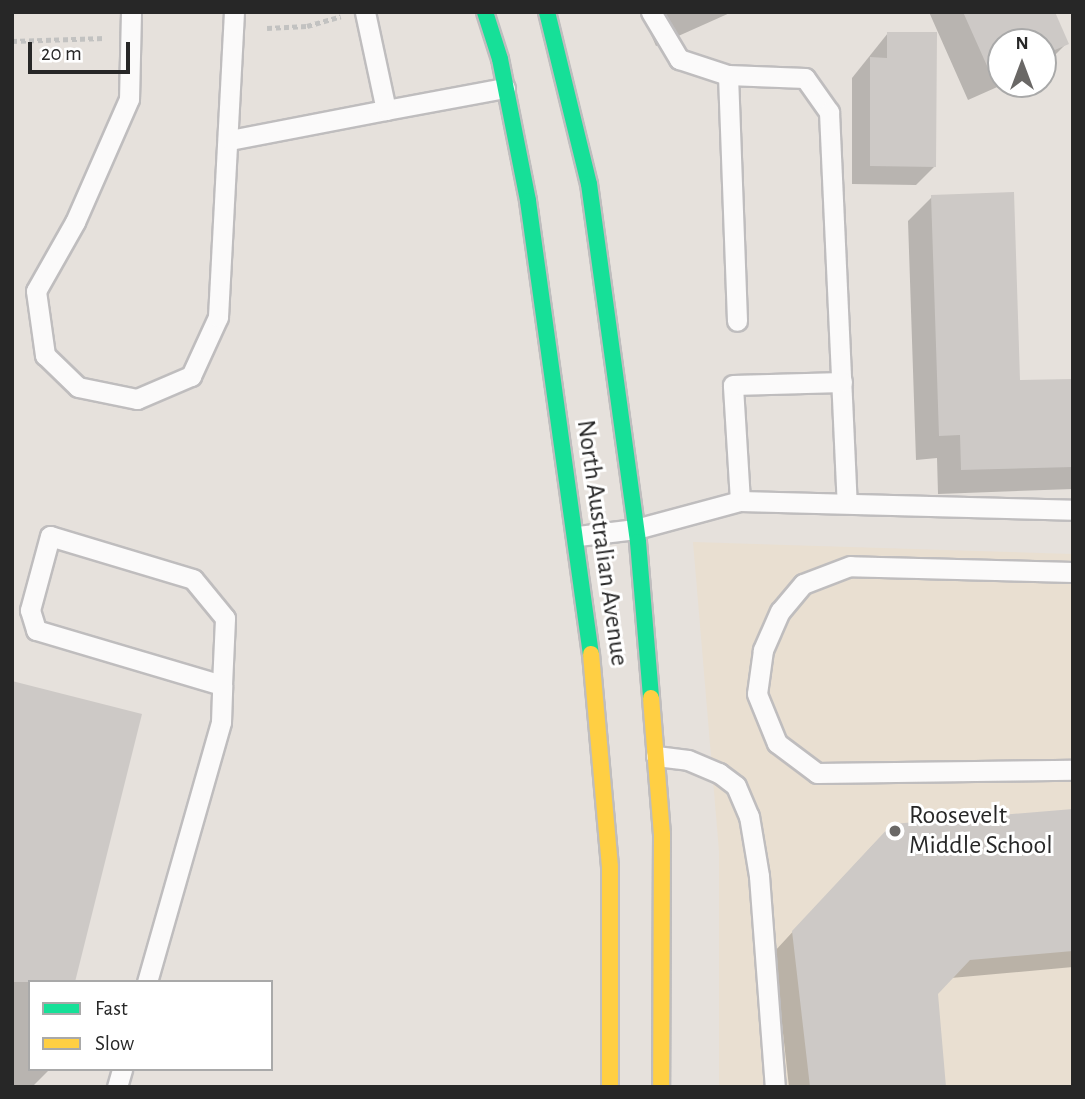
<!DOCTYPE html>
<html>
<head>
<meta charset="utf-8">
<style>
	body { margin:0 }
	#map { position:relative; width:1085px; height:1099px; overflow:hidden; background:#e6e1dc; font-family:"Alegreya Sans",sans-serif }
	div>[style] { position:absolute }
	[style*='--x'] { left:calc(var(--x)*1px); top:calc(var(--y)*1px); width:calc(var(--w)*1px); rotate:calc(var(--a)*1deg) }
	.education>* { inset:0; background:#e9dfd1 }
	.shadow>* { inset:0; background:#0003 }
	.building>* { inset:0; background:#cdc9c6 }
	.path>* { height:4.5px; margin-top:-2.25px; transform-origin:0; background:repeating-linear-gradient(90deg,#c2c2c1 0 5px,transparent 0 8.5px) }
	.roads { filter:drop-shadow(2px 0 #bfbdbe) drop-shadow(-2px 0 #bfbdbe) drop-shadow(0 2px #bfbdbe) drop-shadow(0 -2px #bfbdbe) }
	.lane>* { height:19px; margin:-9.5px; padding:0 9.5px; transform-origin:9.5px; border-radius:9.5px; background:#fbfafa }
	.fast>* { height:16px; margin:-8px; padding:0 8px; transform-origin:8px; border-radius:8px; background:#16e098 }
	.slow>* { height:16px; margin:-8px; padding:0 8px; transform-origin:8px; border-radius:8px; background:#ffcf43 }
	.dots>* { width:19px; height:19px; translate:-50% -50%; box-sizing:border-box; border:4px solid #fff; border-radius:50% }
	span { translate:-50% -50%; white-space:nowrap; text-align:center; line-height:1.15; -webkit-text-stroke:6px #fff; paint-order:stroke }
	.street-label { font-size:26px; color:#272727 }
	.poi-label { font-size:26px; color:#272727 }
	.left { translate:0 -50%; text-align:left }
	.frame { position:absolute; inset:0; border:14px solid #272727; pointer-events:none }
	.legend { position:absolute; left:28px; top:980px; width:245px; height:91px; box-sizing:border-box; background:#fff; border:2px solid #a9a9a9; margin:0; padding:9px 12px; list-style:none; font-size:21px; color:#272727 }
	.legend li { display:flex; align-items:center; gap:14px; height:35px }
	.legend b { width:35px; border:2px solid #a9a9a9 }
	.north { position:absolute; left:987px; top:28px; width:70px; height:70px; box-sizing:border-box; background:#fff; border:2px solid #a9a9a9; border-radius:50%; rotate:0deg; font-size:19px; font-weight:700; line-height:28px; text-align:center; color:#272727 }
	.north::after { content:''; display:block; margin:auto; width:24px; height:32px; background:#6a6866; clip-path:polygon(50% 0,100% 100%,50% 72%,0 100%) }
	.scale { position:absolute; left:28px; top:42px; width:102px; height:32px; box-sizing:border-box; border:4px solid #272727; border-top:0; padding-left:9px; font-size:21px; line-height:24px; white-space:nowrap; color:#272727; -webkit-text-stroke:5px #fff; paint-order:stroke }
</style>
</head>
<body>
<div id="map">
	<div class="education">
		<div style="clip-path:polygon(693px 542px,1073px 554px,1073px 1087px,719px 1087px,719px 851px)"></div>
	</div>
	<div class="shadow">
		<div style="clip-path:polygon(641px 12px,732px 12px,656px 46px)"></div>
		<div style="clip-path:polygon(929px 12px,1053px 12px,1067px 43px,1043px 67px,1043px 42px,1001px 42px,1004px 84px,968px 100px)"></div>
		<div style="clip-path:polygon(888px 33px,935px 166px,916px 185px,852px 184px,852px 78px)"></div>
		<div style="clip-path:polygon(932px 197px,1019px 382px,1073px 380px,1073px 489px,938px 494px,937px 458px,916px 460px,908px 221px)"></div>
		<div style="clip-path:polygon(12px 683px,30px 982px,30px 1069px,50px 1069px,32px 1087px,12px 1087px)"></div>
		<div style="clip-path:polygon(1073px 811px,1073px 967px,951px 978px,936px 994px,944px 1087px,789px 1087px,774px 952px,873px 845px)"></div>
	</div>
	<div class="building">
		<div style="clip-path:polygon(963px 12px,1055px 12px,1069px 44px,1043px 55px,1043px 42px,1001px 42px,1001px 73px,992px 77px)"></div>
		<div style="clip-path:polygon(887px 32px,937px 32px,936px 167px,870px 166px,870px 57px,887px 58px)"></div>
		<div style="clip-path:polygon(1014px 192px,1020px 380px,1073px 379px,1073px 467px,961px 470px,960px 435px,939px 436px,931px 195px)"></div>
		<div style="clip-path:polygon(12px 681px,142px 714px,75px 982px,12px 982px)"></div>
		<div style="clip-path:polygon(1073px 809px,1073px 951px,970px 960px,938px 994px,946px 1087px,810px 1087px,792px 931px,892px 824px)"></div>
	</div>
	<div class="path">
		<div style="--x:267;--y:28;--w:40;--a:-2.9"></div>
		<div style="--x:307;--y:26;--w:35;--a:-16"></div>
		<div style="--x:12;--y:41;--w:93;--a:-1.8"></div>
	</div>
	<div class="roads">
		<div class="lane">
			<div style="--x:131;--y:12;--w:87;--a:91.3"></div>
			<div style="--x:129;--y:99;--w:134;--a:113.7"></div>
			<div style="--x:75;--y:222;--w:79;--a:119.5"></div>
			<div style="--x:36;--y:291;--w:65;--a:82"></div>
			<div style="--x:45;--y:355;--w:46;--a:44.1"></div>
			<div style="--x:78;--y:387;--w:60;--a:11.5"></div>
			<div style="--x:137;--y:399;--w:59;--a:-23.1"></div>
			<div style="--x:191;--y:376;--w:65;--a:-65.4"></div>
			<div style="--x:218;--y:317;--w:305;--a:-87"></div>
			<div style="--x:651;--y:12;--w:55;--a:59.2"></div>
			<div style="--x:679;--y:59;--w:52;--a:18.1"></div>
			<div style="--x:728;--y:75;--w:77;--a:2.2"></div>
			<div style="--x:805;--y:78;--w:42;--a:54.8"></div>
			<div style="--x:829;--y:112;--w:391;--a:87.4"></div>
			<div style="--x:728;--y:75;--w:246;--a:87.9"></div>
			<div style="--x:386;--y:110;--w:121;--a:-10.5"></div>
			<div style="--x:230;--y:140;--w:159;--a:-10.9"></div>
			<div style="--x:386;--y:110;--w:100;--a:-102.1"></div>
			<div style="--x:740;--y:501;--w:116;--a:-93.5"></div>
			<div style="--x:733;--y:385;--w:109;--a:-1.6"></div>
			<div style="--x:578;--y:536;--w:58;--a:-6.9"></div>
			<div style="--x:636;--y:529;--w:108;--a:-15.1"></div>
			<div style="--x:740;--y:501;--w:333;--a:1.5"></div>
			<div style="--x:1073;--y:572;--w:223;--a:-178.5"></div>
			<div style="--x:850;--y:566;--w:50;--a:159"></div>
			<div style="--x:803;--y:584;--w:35;--a:130"></div>
			<div style="--x:780;--y:611;--w:43;--a:113.6"></div>
			<div style="--x:763;--y:650;--w:44;--a:97.8"></div>
			<div style="--x:757;--y:694;--w:53;--a:67.8"></div>
			<div style="--x:777;--y:743;--w:50;--a:36.9"></div>
			<div style="--x:817;--y:773;--w:256;--a:-0.7"></div>
			<div style="--x:656;--y:756;--w:32;--a:7"></div>
			<div style="--x:688;--y:760;--w:34;--a:23"></div>
			<div style="--x:719;--y:773;--w:21;--a:37"></div>
			<div style="--x:736;--y:786;--w:33;--a:67"></div>
			<div style="--x:749;--y:816;--w:61;--a:80.5"></div>
			<div style="--x:759;--y:876;--w:212;--a:85.7"></div>
			<div style="--x:147;--y:982;--w:270;--a:-74.1"></div>
			<div style="--x:221;--y:722;--w:37;--a:-88"></div>
			<div style="--x:222;--y:685;--w:67;--a:-87.4"></div>
			<div style="--x:225;--y:618;--w:50;--a:-129.4"></div>
			<div style="--x:193;--y:579;--w:149;--a:-163.3"></div>
			<div style="--x:50;--y:536;--w:77;--a:105.1"></div>
			<div style="--x:30;--y:610;--w:21;--a:73"></div>
			<div style="--x:36;--y:630;--w:194;--a:16.5"></div>
			<div style="--x:117;--y:1087;--w:19;--a:-74"></div>
		</div>
		<div class="fast">
			<div style="--x:485;--y:12;--w:49;--a:72.3"></div>
			<div style="--x:500;--y:59;--w:145;--a:78.8"></div>
			<div style="--x:528;--y:201;--w:457;--a:82.1"></div>
			<div style="--x:547;--y:12;--w:177;--a:76.3"></div>
			<div style="--x:589;--y:184;--w:361;--a:82.2"></div>
			<div style="--x:638;--y:542;--w:157;--a:85.2"></div>
		</div>
		<div class="slow">
			<div style="--x:591;--y:654;--w:214;--a:84.9"></div>
			<div style="--x:610;--y:867;--w:220;--a:90"></div>
			<div style="--x:651;--y:698;--w:136;--a:85.4"></div>
			<div style="--x:662;--y:834;--w:253;--a:90.2"></div>
		</div>
	</div>
	<div class="dots">
		<div style="left:895px;top:831px;background:#6a6866"></div>
	</div>
	<div class="street-label">
		<span style="left:602px;top:543px;rotate:82deg">North Australian Avenue</span>
	</div>
	<div class="poi-label">
		<span class="left" style="left:909px;top:831px">Roosevelt<br>Middle School</span>
	</div>
	<div class="frame"></div>
	<ul class="legend">
	<li><b style="height:9px;background:#16e098"></b>Fast</li>
	<li><b style="height:9px;background:#ffcf43"></b>Slow</li>
	</ul>
	<div class="north">N</div>
	<div class="scale">20 m</div>
</div>
</body>
</html>
